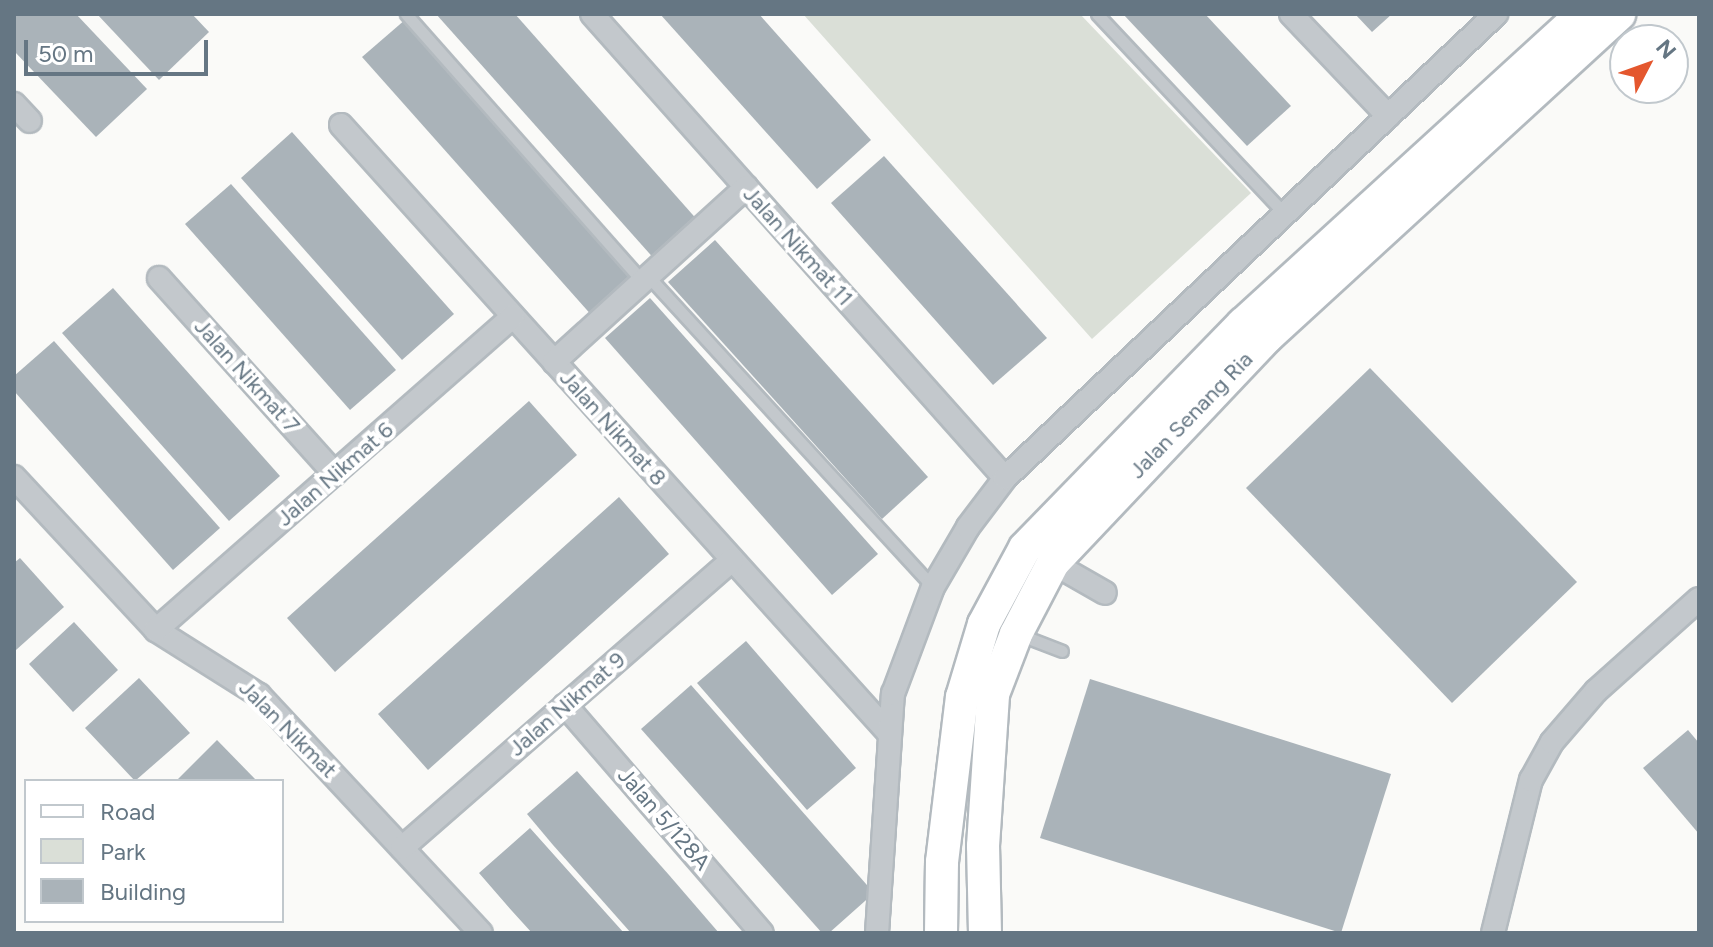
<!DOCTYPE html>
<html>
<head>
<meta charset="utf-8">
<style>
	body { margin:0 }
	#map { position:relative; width:1713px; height:947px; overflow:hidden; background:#fafaf8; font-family:Figtree,sans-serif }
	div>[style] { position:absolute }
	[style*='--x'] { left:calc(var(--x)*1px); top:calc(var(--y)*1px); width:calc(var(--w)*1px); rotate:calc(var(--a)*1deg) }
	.green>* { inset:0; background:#dadfd7 }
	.building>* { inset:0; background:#aab3b9 }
	.roads { filter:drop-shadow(2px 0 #b3babf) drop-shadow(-2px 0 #b3babf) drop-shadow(0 2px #b3babf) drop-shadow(0 -2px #b3babf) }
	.lane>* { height:11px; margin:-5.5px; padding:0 5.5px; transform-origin:5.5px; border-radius:5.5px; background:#c3c8cc }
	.street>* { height:22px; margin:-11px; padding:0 11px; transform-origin:11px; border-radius:11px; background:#c3c8cc }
	.secondary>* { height:32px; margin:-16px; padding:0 16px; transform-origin:16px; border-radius:16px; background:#fff }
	span { translate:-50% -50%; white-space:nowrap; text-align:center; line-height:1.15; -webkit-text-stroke:8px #fff; paint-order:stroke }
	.street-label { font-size:22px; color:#657683 }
	.frame { position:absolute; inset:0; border:16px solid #657683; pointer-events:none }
	.legend { position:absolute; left:24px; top:779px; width:260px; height:144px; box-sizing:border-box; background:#fff; border:2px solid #c1c8cd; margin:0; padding:10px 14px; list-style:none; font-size:24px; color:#657683 }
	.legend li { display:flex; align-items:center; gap:16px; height:40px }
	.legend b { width:40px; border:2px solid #c1c8cd }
	.north { position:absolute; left:1609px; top:24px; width:80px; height:80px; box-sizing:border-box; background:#fff; border:2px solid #c1c8cd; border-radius:50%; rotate:49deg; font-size:22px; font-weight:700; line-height:32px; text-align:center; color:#657683 }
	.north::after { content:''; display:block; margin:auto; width:28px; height:36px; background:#e4572e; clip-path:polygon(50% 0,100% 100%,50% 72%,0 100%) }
	.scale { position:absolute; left:24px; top:40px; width:184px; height:36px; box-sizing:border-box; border:4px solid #657683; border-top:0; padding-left:10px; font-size:24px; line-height:28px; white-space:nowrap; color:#657683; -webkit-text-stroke:6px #fff; paint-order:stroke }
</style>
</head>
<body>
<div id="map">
	<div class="green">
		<div style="clip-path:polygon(803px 14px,1080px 14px,1251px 193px,1092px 339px)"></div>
	</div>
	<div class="building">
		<div style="clip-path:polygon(14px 14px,76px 14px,147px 89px,96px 137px,14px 51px)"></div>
		<div style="clip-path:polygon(97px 14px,192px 14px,209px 32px,159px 80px)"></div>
		<div style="clip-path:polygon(436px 14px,515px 14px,700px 223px,657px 262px)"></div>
		<div style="clip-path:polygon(660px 14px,759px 14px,871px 140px,817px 189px)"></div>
		<div style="clip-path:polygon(1123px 14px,1205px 14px,1291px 106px,1247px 146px)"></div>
		<div style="clip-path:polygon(1355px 14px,1392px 14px,1372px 32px)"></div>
		<div style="clip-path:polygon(406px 19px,637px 280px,594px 318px,362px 57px)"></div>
		<div style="clip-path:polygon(292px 132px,454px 314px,402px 360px,241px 178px)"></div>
		<div style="clip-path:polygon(884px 156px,1047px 338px,993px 385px,831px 203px)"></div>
		<div style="clip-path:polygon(231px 184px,396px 370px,350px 410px,185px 224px)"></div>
		<div style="clip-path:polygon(715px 240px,928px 477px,882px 519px,668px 282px)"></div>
		<div style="clip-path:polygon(113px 288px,280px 476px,229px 521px,62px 333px)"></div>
		<div style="clip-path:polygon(650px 298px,878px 554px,832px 595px,605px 338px)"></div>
		<div style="clip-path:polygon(54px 341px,220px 528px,173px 570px,14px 391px,14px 376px)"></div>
		<div style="clip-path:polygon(1370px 368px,1577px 582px,1452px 703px,1246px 488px)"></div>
		<div style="clip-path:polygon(529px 401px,577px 455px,335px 672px,287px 618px)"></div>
		<div style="clip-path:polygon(619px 497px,669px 554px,428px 770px,378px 714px)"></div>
		<div style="clip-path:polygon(20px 558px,64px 607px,16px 650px,14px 563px)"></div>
		<div style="clip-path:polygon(74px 622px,118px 670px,73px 712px,29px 664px)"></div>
		<div style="clip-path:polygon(746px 641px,856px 768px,807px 810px,697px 683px)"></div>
		<div style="clip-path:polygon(139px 678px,190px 733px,135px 781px,85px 728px)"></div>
		<div style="clip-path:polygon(1090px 679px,1391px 774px,1341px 933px,1040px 838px)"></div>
		<div style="clip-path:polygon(691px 685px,874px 893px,829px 933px,822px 933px,641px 729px)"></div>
		<div style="clip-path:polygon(1688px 730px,1699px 743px,1699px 834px,1643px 768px)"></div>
		<div style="clip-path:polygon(217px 740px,257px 781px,176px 781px)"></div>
		<div style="clip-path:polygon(577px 771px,669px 875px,719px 933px,631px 933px,553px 845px,527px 814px)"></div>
		<div style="clip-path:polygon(530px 828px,580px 884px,624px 933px,532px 933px,512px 911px,479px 873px)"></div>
	</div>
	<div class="roads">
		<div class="lane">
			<div style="--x:406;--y:14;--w:356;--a:48.5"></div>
			<div style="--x:1097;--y:14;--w:274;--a:46.8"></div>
			<div style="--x:648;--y:276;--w:422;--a:47.5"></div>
			<div style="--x:1018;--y:634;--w:47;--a:21.1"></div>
		</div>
		<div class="street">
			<div style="--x:592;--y:14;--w:621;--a:48.33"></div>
			<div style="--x:1291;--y:14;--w:141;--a:46.4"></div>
			<div style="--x:14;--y:104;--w:23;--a:47"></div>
			<div style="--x:341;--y:125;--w:816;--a:47.98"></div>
			<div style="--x:159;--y:278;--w:263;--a:48.1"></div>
			<div style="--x:554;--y:362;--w:260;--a:-42.3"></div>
			<div style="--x:14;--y:477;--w:209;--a:47.1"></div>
			<div style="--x:156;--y:630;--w:122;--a:32.3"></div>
			<div style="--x:259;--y:695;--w:325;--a:47"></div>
			<div style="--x:1044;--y:558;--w:70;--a:29.8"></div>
			<div style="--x:156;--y:630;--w:475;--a:-41.3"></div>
			<div style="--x:565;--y:705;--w:301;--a:49.2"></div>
			<div style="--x:402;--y:848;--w:438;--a:-41.1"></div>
			<div style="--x:877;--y:933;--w:240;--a:-86.2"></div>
			<div style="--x:893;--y:694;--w:114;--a:-69.5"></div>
			<div style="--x:933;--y:587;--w:69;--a:-59.7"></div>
			<div style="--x:968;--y:527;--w:61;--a:-52.9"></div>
			<div style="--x:1005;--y:478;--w:676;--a:-43.38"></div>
			<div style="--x:1493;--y:933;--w:158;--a:-76.1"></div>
			<div style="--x:1531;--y:780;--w:43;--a:-61.1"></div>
			<div style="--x:1552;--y:742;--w:67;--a:-49.2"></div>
			<div style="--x:1596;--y:691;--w:138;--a:-41.8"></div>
		</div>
		<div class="secondary">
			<div style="--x:941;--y:933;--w:71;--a:-89.2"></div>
			<div style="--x:942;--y:862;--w:166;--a:-83.1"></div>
			<div style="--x:962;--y:697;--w:76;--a:-73.2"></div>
			<div style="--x:984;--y:624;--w:86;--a:-61.7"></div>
			<div style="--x:1025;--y:548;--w:313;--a:-45.8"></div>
			<div style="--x:1243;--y:324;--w:459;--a:-42.4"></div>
			<div style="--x:985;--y:933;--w:87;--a:-91.3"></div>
			<div style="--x:983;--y:846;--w:152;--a:-86.2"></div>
			<div style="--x:993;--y:694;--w:64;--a:-69"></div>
			<div style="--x:1016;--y:634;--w:80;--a:-62.5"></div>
			<div style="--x:1053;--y:563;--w:311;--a:-46.6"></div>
			<div style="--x:1267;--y:337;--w:478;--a:-42.5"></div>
		</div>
	</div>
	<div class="street-label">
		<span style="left:798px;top:246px;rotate:48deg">Jalan Nikmat 11</span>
		<span style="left:247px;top:376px;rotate:48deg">Jalan Nikmat 7</span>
		<span style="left:1191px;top:415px;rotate:-46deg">Jalan Senang Ria</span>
		<span style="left:613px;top:428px;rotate:48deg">Jalan Nikmat 8</span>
		<span style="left:335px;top:474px;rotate:-41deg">Jalan Nikmat 6</span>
		<span style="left:567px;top:704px;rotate:-41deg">Jalan Nikmat 9</span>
		<span style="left:288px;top:729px;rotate:45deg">Jalan Nikmat</span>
		<span style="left:664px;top:819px;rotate:49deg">Jalan 5/128A</span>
	</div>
	<div class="frame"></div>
	<ul class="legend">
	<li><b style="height:10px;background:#fff"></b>Road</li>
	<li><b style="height:22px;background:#dadfd7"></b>Park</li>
	<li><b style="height:22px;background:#aab3b9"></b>Building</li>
	</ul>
	<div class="north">N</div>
	<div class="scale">50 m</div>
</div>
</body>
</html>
